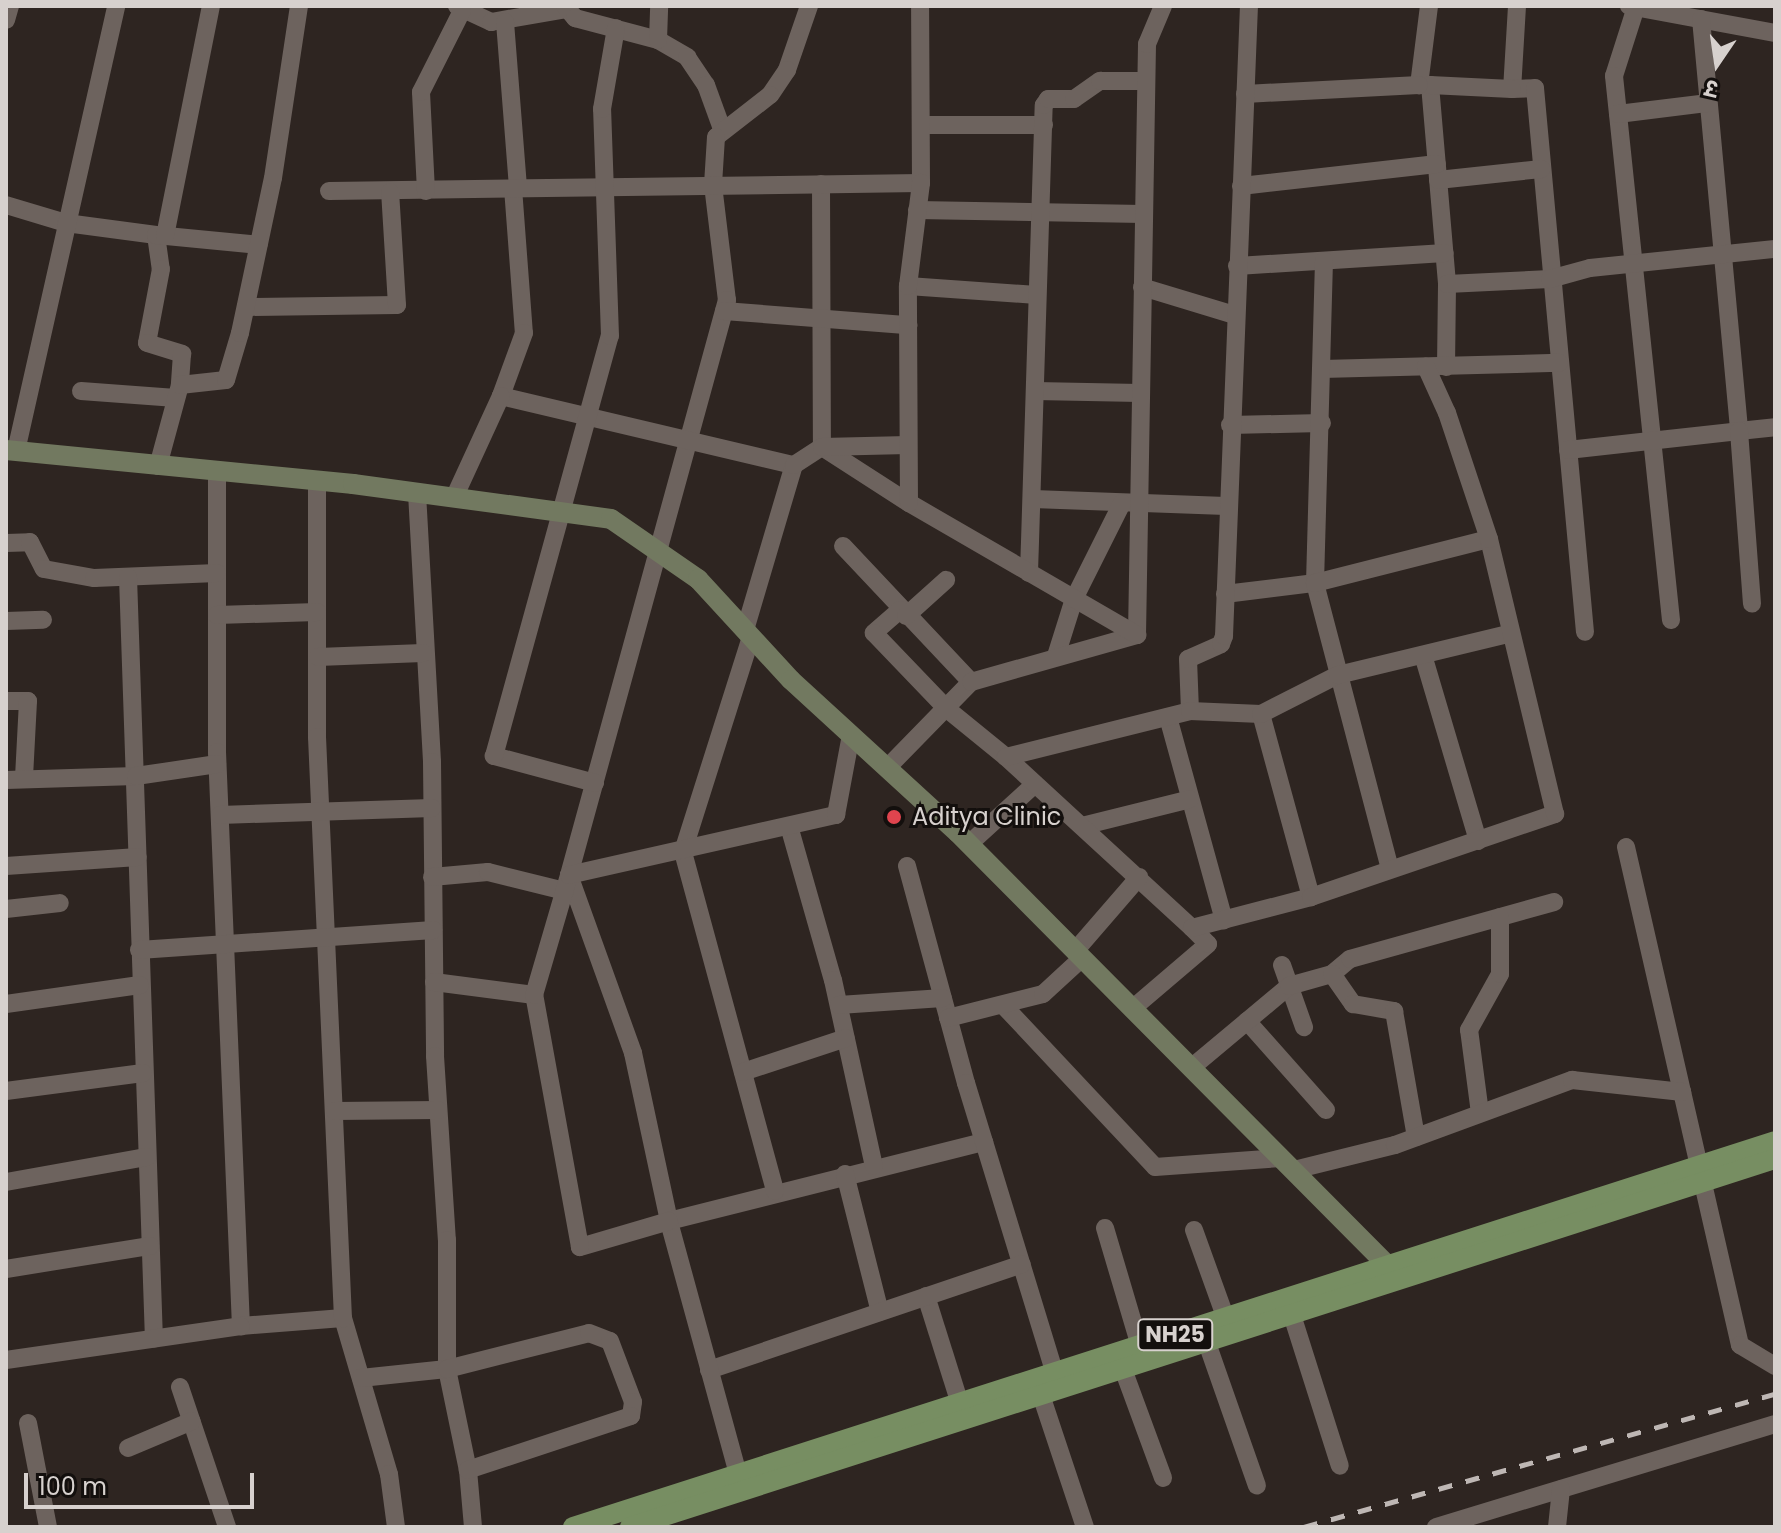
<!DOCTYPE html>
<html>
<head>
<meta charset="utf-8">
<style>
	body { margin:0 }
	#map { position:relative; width:1781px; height:1533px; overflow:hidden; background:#2e2521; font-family:Poppins,"Noto Sans Devanagari",sans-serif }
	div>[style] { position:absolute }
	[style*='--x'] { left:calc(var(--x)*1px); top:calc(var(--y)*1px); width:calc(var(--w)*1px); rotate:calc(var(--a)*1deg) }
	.street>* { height:18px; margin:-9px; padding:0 9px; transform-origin:9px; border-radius:9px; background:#6d635e }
	.secondary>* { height:20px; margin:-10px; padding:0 10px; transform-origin:10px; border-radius:10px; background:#727960 }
	.primary>* { height:20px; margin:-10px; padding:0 10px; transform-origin:10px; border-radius:10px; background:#778e62 }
	.rail>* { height:5px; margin-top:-2.5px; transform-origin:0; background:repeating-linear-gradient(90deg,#beb7b4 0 14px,transparent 0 28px) }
	.dots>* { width:22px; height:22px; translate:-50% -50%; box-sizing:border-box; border:4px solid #130f0d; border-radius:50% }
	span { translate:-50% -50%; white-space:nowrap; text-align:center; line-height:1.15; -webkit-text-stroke:6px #130f0d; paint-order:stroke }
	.shield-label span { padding:2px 6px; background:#130f0d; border:2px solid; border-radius:6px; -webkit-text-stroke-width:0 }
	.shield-label { font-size:22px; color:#d7d1ce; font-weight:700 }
	.poi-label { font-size:24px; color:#d7d1ce }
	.left { translate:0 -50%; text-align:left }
	.frame { position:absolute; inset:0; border:8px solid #d7d1ce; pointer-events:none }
	.north { position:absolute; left:1677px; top:24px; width:80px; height:80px; -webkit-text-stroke:6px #130f0d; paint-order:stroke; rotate:193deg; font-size:22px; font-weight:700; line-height:32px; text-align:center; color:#d7d1ce }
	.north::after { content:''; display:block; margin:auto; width:28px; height:36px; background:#d7d1ce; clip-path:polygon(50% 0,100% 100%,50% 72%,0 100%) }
	.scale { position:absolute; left:24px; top:1473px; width:230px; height:36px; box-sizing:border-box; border:4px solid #d7d1ce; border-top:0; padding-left:10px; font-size:24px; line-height:28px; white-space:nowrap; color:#d7d1ce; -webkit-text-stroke:6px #130f0d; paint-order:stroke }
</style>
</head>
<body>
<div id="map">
	<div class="street">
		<div style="--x:457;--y:6;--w:38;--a:25"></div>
		<div style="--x:491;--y:22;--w:76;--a:-9.8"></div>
		<div style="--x:565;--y:6;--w:16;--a:50"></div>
		<div style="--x:575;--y:18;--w:86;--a:14.8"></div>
		<div style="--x:658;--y:40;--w:34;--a:30"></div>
		<div style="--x:687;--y:57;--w:34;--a:56"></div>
		<div style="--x:706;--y:85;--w:47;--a:70"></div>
		<div style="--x:809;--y:6;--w:68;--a:109"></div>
		<div style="--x:787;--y:70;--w:30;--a:124"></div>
		<div style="--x:770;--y:95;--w:68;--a:142.1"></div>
		<div style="--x:716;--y:137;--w:48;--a:93.6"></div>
		<div style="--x:713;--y:185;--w:116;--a:83.1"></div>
		<div style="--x:727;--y:300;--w:596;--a:105.36"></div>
		<div style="--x:569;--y:875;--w:189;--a:70.2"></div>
		<div style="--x:633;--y:1053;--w:172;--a:77.9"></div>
		<div style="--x:669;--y:1221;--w:325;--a:-14.1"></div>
		<div style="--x:1429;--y:6;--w:80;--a:97.2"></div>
		<div style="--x:1419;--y:85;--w:11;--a:0"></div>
		<div style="--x:1430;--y:85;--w:200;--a:85.1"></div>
		<div style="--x:1517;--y:6;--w:83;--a:93.4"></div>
		<div style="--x:1512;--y:89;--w:23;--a:-2"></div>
		<div style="--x:1535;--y:88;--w:546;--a:84.75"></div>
		<div style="--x:1629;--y:6;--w:148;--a:10.5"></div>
		<div style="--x:1636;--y:7;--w:72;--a:107.7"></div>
		<div style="--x:1614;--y:76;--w:547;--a:84.02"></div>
		<div style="--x:1701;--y:19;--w:414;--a:84.7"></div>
		<div style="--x:1739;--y:431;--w:36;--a:-6"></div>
		<div style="--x:6;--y:20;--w:15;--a:-74"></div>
		<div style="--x:505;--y:22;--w:167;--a:85.5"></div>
		<div style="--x:658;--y:40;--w:34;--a:-88"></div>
		<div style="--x:1430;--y:85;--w:82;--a:2.8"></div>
		<div style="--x:1245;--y:94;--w:174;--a:-3"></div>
		<div style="--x:1618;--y:114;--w:91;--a:-7"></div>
		<div style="--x:921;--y:125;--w:123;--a:0"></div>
		<div style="--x:1438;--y:180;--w:104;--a:-6.1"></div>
		<div style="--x:821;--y:184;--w:263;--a:89.8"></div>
		<div style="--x:822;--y:447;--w:103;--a:32.8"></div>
		<div style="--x:1241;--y:186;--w:197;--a:-6.4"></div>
		<div style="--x:513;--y:188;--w:145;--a:85.7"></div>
		<div style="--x:524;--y:333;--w:67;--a:110.1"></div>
		<div style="--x:501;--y:396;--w:301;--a:13.3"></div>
		<div style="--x:329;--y:191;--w:592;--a:-0.77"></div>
		<div style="--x:921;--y:183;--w:177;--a:-90.3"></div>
		<div style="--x:426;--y:191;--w:99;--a:-92.9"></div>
		<div style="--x:421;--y:92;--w:91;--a:-63.2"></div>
		<div style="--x:6;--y:205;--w:63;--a:16.7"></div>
		<div style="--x:66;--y:223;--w:91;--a:7.6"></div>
		<div style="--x:156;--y:235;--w:34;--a:82"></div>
		<div style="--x:161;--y:269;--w:75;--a:100.7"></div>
		<div style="--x:147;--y:343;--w:37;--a:17"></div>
		<div style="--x:182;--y:354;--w:31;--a:94"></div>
		<div style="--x:917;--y:210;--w:226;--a:1"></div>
		<div style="--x:156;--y:235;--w:103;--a:5.5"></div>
		<div style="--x:165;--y:236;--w:235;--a:-78.7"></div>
		<div style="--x:1237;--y:266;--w:208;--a:-3.6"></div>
		<div style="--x:908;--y:286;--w:129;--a:4"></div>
		<div style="--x:1142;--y:287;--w:97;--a:16.8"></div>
		<div style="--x:246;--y:307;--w:151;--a:-0.8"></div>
		<div style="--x:397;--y:305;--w:113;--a:-93.5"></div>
		<div style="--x:724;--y:311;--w:185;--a:4.4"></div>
		<div style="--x:1446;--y:367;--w:83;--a:-89.3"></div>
		<div style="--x:1447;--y:284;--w:103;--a:-2.8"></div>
		<div style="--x:1550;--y:279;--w:41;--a:-15.4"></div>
		<div style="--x:1590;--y:268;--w:186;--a:-5.9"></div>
		<div style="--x:1322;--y:369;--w:237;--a:-1.5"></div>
		<div style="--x:81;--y:391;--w:95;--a:4.2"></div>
		<div style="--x:1035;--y:391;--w:105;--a:1.1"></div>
		<div style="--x:1230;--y:425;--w:92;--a:-1.2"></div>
		<div style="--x:1568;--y:450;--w:172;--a:-6.3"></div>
		<div style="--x:1739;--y:431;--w:173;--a:85.7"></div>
		<div style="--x:16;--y:451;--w:456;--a:-77.3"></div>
		<div style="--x:158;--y:466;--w:84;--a:-74.8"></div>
		<div style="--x:180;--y:385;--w:46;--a:-6.2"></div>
		<div style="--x:226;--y:380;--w:49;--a:-73.4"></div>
		<div style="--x:240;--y:333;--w:158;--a:-78"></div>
		<div style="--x:273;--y:178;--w:174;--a:-81.4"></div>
		<div style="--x:217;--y:471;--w:281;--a:90"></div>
		<div style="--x:217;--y:752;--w:575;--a:87.61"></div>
		<div style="--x:241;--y:1326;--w:102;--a:-4.5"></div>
		<div style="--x:343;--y:1318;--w:163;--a:73.6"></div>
		<div style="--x:389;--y:1474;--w:53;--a:82.5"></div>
		<div style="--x:317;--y:481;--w:256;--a:90"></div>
		<div style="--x:317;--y:737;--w:582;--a:87.44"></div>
		<div style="--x:417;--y:493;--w:269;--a:86.8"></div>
		<div style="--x:432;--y:762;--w:294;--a:89.4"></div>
		<div style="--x:435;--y:1056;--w:184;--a:86.3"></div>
		<div style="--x:447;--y:1240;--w:129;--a:90"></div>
		<div style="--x:447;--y:1369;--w:103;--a:78.3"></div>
		<div style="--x:468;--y:1470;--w:57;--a:85"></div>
		<div style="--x:454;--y:498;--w:112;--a:-65.3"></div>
		<div style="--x:1033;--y:499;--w:193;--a:2.1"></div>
		<div style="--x:6;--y:543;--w:24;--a:-2"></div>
		<div style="--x:30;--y:542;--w:30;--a:63"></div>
		<div style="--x:44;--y:569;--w:51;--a:10.2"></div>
		<div style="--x:94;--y:578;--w:123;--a:-2.3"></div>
		<div style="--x:843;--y:546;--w:187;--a:46.7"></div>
		<div style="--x:1029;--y:573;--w:468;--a:-88.2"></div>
		<div style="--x:1044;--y:105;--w:7;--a:-56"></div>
		<div style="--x:1048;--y:99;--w:26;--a:0"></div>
		<div style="--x:1074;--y:99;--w:32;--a:-35"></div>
		<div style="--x:1100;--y:81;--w:46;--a:0"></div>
		<div style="--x:128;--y:577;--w:762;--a:88.05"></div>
		<div style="--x:1225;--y:594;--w:91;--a:-7"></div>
		<div style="--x:1315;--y:583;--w:322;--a:-88.4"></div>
		<div style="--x:900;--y:610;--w:35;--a:139"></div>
		<div style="--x:874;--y:633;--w:105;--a:46.2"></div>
		<div style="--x:947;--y:709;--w:76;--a:39.1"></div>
		<div style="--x:217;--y:615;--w:100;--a:-1.7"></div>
		<div style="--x:906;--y:616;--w:54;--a:-42"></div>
		<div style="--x:6;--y:621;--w:37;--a:-2"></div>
		<div style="--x:745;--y:630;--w:172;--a:-73.5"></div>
		<div style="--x:794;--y:465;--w:33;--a:-33"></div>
		<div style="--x:822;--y:447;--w:86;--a:-1.3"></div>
		<div style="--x:1137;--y:635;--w:591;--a:-89.03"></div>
		<div style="--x:1147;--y:44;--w:41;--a:-67.2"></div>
		<div style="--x:751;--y:637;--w:225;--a:107.6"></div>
		<div style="--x:683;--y:852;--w:351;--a:74.8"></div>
		<div style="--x:1423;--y:655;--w:194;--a:73.5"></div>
		<div style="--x:1056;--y:656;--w:60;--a:-72.5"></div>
		<div style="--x:1074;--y:599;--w:107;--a:-63.4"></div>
		<div style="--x:318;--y:657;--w:105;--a:-2.2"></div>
		<div style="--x:6;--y:701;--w:22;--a:0"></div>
		<div style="--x:28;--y:701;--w:77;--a:93"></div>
		<div style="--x:1190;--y:711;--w:52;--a:-92.2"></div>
		<div style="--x:1188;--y:659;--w:36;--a:-24"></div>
		<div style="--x:1221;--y:644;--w:9;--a:-69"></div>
		<div style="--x:1224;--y:636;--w:630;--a:-87.73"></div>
		<div style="--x:1261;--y:714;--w:190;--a:74.7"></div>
		<div style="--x:1168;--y:717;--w:211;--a:74.6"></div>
		<div style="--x:887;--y:768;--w:120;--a:-45.7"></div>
		<div style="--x:971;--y:682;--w:173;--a:-15.8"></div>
		<div style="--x:1137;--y:635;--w:263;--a:-149.9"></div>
		<div style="--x:909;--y:503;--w:217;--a:-90.3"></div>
		<div style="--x:908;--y:286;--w:104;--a:-82.8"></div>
		<div style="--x:6;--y:780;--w:130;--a:-1.8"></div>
		<div style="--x:136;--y:776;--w:82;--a:-8.4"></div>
		<div style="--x:595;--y:783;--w:105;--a:-165"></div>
		<div style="--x:494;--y:756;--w:436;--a:-74.6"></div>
		<div style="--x:610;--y:336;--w:227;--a:-92"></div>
		<div style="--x:602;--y:109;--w:82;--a:-80.2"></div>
		<div style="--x:220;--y:815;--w:212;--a:-1.9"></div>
		<div style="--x:789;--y:826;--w:160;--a:74.1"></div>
		<div style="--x:833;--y:980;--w:190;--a:77.6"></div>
		<div style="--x:1082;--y:826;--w:111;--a:-14"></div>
		<div style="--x:969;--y:844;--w:89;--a:-42.3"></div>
		<div style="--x:1626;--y:847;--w:511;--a:77.11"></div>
		<div style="--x:1740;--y:1345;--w:41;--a:31"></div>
		<div style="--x:6;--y:866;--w:132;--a:-3.9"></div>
		<div style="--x:907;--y:866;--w:225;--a:74.8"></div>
		<div style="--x:966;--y:1083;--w:304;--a:73"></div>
		<div style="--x:1390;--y:869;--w:296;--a:-104.7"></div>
		<div style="--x:1315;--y:583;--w:179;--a:-14.2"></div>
		<div style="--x:432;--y:877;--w:56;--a:-5.1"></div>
		<div style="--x:488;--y:872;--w:79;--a:13.9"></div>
		<div style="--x:6;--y:909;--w:54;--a:-6.3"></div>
		<div style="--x:1192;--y:928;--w:253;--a:-137.4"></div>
		<div style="--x:1006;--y:757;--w:190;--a:-14"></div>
		<div style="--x:1190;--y:711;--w:71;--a:2.4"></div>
		<div style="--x:1261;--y:714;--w:86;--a:-26.9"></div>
		<div style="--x:1338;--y:675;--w:178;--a:-13.6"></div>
		<div style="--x:139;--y:950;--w:295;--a:-3.9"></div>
		<div style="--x:1075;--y:951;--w:98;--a:-49.1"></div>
		<div style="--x:1282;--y:965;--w:66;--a:70.5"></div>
		<div style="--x:1332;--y:974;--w:23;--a:-40"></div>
		<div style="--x:1350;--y:959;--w:212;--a:-15.6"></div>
		<div style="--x:434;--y:982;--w:101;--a:7.4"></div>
		<div style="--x:6;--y:1004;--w:135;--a:-8.1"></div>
		<div style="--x:839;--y:1005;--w:104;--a:-3.9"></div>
		<div style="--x:1003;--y:1005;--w:222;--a:46.8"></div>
		<div style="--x:1155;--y:1167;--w:126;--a:-4.1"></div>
		<div style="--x:1132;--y:1009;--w:100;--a:-40.5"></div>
		<div style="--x:1208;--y:944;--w:23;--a:-135"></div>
		<div style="--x:1192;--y:928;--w:123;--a:-14.6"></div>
		<div style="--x:1311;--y:897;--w:258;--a:-18.8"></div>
		<div style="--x:1555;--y:814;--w:283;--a:-103.5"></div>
		<div style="--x:1489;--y:539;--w:133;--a:-108.4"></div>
		<div style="--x:1447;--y:413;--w:51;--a:-114.5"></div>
		<div style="--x:948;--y:1018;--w:98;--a:-14.2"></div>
		<div style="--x:1043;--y:994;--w:53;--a:-42.7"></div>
		<div style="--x:1247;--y:1021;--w:119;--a:48.4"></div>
		<div style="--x:1191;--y:1068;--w:128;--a:-39.9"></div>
		<div style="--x:1289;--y:986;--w:45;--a:-15.6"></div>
		<div style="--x:1332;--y:974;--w:37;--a:55"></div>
		<div style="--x:1353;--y:1004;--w:42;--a:9.7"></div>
		<div style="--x:1394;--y:1011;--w:128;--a:80.1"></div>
		<div style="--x:743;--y:1072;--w:108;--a:-18.3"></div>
		<div style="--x:6;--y:1091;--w:138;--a:-7.5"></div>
		<div style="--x:335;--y:1111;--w:103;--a:-0.6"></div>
		<div style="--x:1480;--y:1113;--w:84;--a:-97.5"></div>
		<div style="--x:1469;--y:1030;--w:64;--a:-61"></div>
		<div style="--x:1500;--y:974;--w:57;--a:-90"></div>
		<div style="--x:1294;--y:1170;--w:104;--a:-13.9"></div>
		<div style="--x:1395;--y:1145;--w:189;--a:-20.2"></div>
		<div style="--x:1572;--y:1080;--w:111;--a:6.2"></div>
		<div style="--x:845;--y:1174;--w:142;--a:75.8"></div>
		<div style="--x:6;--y:1182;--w:143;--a:-10.1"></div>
		<div style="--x:1105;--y:1228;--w:123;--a:73.5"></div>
		<div style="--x:1194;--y:1230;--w:95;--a:70.2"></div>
		<div style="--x:6;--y:1269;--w:146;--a:-9.1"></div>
		<div style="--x:926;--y:1296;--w:113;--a:72.5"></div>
		<div style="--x:1292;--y:1315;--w:158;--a:72.4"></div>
		<div style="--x:1207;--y:1343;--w:151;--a:70.7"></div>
		<div style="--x:6;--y:1360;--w:237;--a:-8.2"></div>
		<div style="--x:1123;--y:1369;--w:116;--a:69.8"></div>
		<div style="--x:709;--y:1370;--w:330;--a:-18.7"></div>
		<div style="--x:361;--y:1378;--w:86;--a:-6"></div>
		<div style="--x:447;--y:1369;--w:146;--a:-14.2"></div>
		<div style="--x:589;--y:1333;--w:22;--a:21"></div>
		<div style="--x:610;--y:1341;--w:65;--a:69.3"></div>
		<div style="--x:633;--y:1402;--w:14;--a:98"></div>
		<div style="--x:631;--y:1416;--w:172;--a:161.7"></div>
		<div style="--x:180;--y:1387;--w:148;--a:71.4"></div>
		<div style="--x:1041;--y:1395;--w:139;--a:71.6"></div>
		<div style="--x:28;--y:1423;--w:106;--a:79.1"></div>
		<div style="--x:128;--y:1448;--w:69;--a:-22.9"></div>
		<div style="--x:738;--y:1474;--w:262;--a:-105.3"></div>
		<div style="--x:669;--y:1221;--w:93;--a:163.7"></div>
		<div style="--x:580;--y:1247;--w:256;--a:-100.3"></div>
		<div style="--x:534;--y:995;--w:125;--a:-73.7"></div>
		<div style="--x:569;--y:875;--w:274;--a:-12.7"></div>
		<div style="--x:836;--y:815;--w:81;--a:-79.4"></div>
		<div style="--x:1436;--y:1527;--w:354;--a:-16.9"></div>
		<div style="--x:1557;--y:1527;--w:38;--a:-84"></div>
	</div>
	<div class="secondary">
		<div style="--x:6;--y:450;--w:349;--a:5.6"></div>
		<div style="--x:353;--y:484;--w:260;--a:7.7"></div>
		<div style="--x:611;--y:519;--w:106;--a:34.6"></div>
		<div style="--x:698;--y:579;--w:137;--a:47.4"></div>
		<div style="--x:791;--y:680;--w:226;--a:42.5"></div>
		<div style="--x:958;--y:833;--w:626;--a:45.19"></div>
	</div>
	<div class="primary">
		<div style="--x:573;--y:1527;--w:1262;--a:-17.8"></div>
		<div style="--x:630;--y:1527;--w:1203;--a:-17.82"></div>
	</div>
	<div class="rail">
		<div style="--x:1304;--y:1527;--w:489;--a:-15.8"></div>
	</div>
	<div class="dots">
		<div style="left:894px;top:817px;background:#e0444e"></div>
	</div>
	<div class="shield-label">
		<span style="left:1175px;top:1335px">NH25</span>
	</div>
	<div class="poi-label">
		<span class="left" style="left:912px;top:817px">Aditya Clinic</span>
	</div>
	<div class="frame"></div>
	<div class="north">उ</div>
	<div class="scale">100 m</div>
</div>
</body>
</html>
